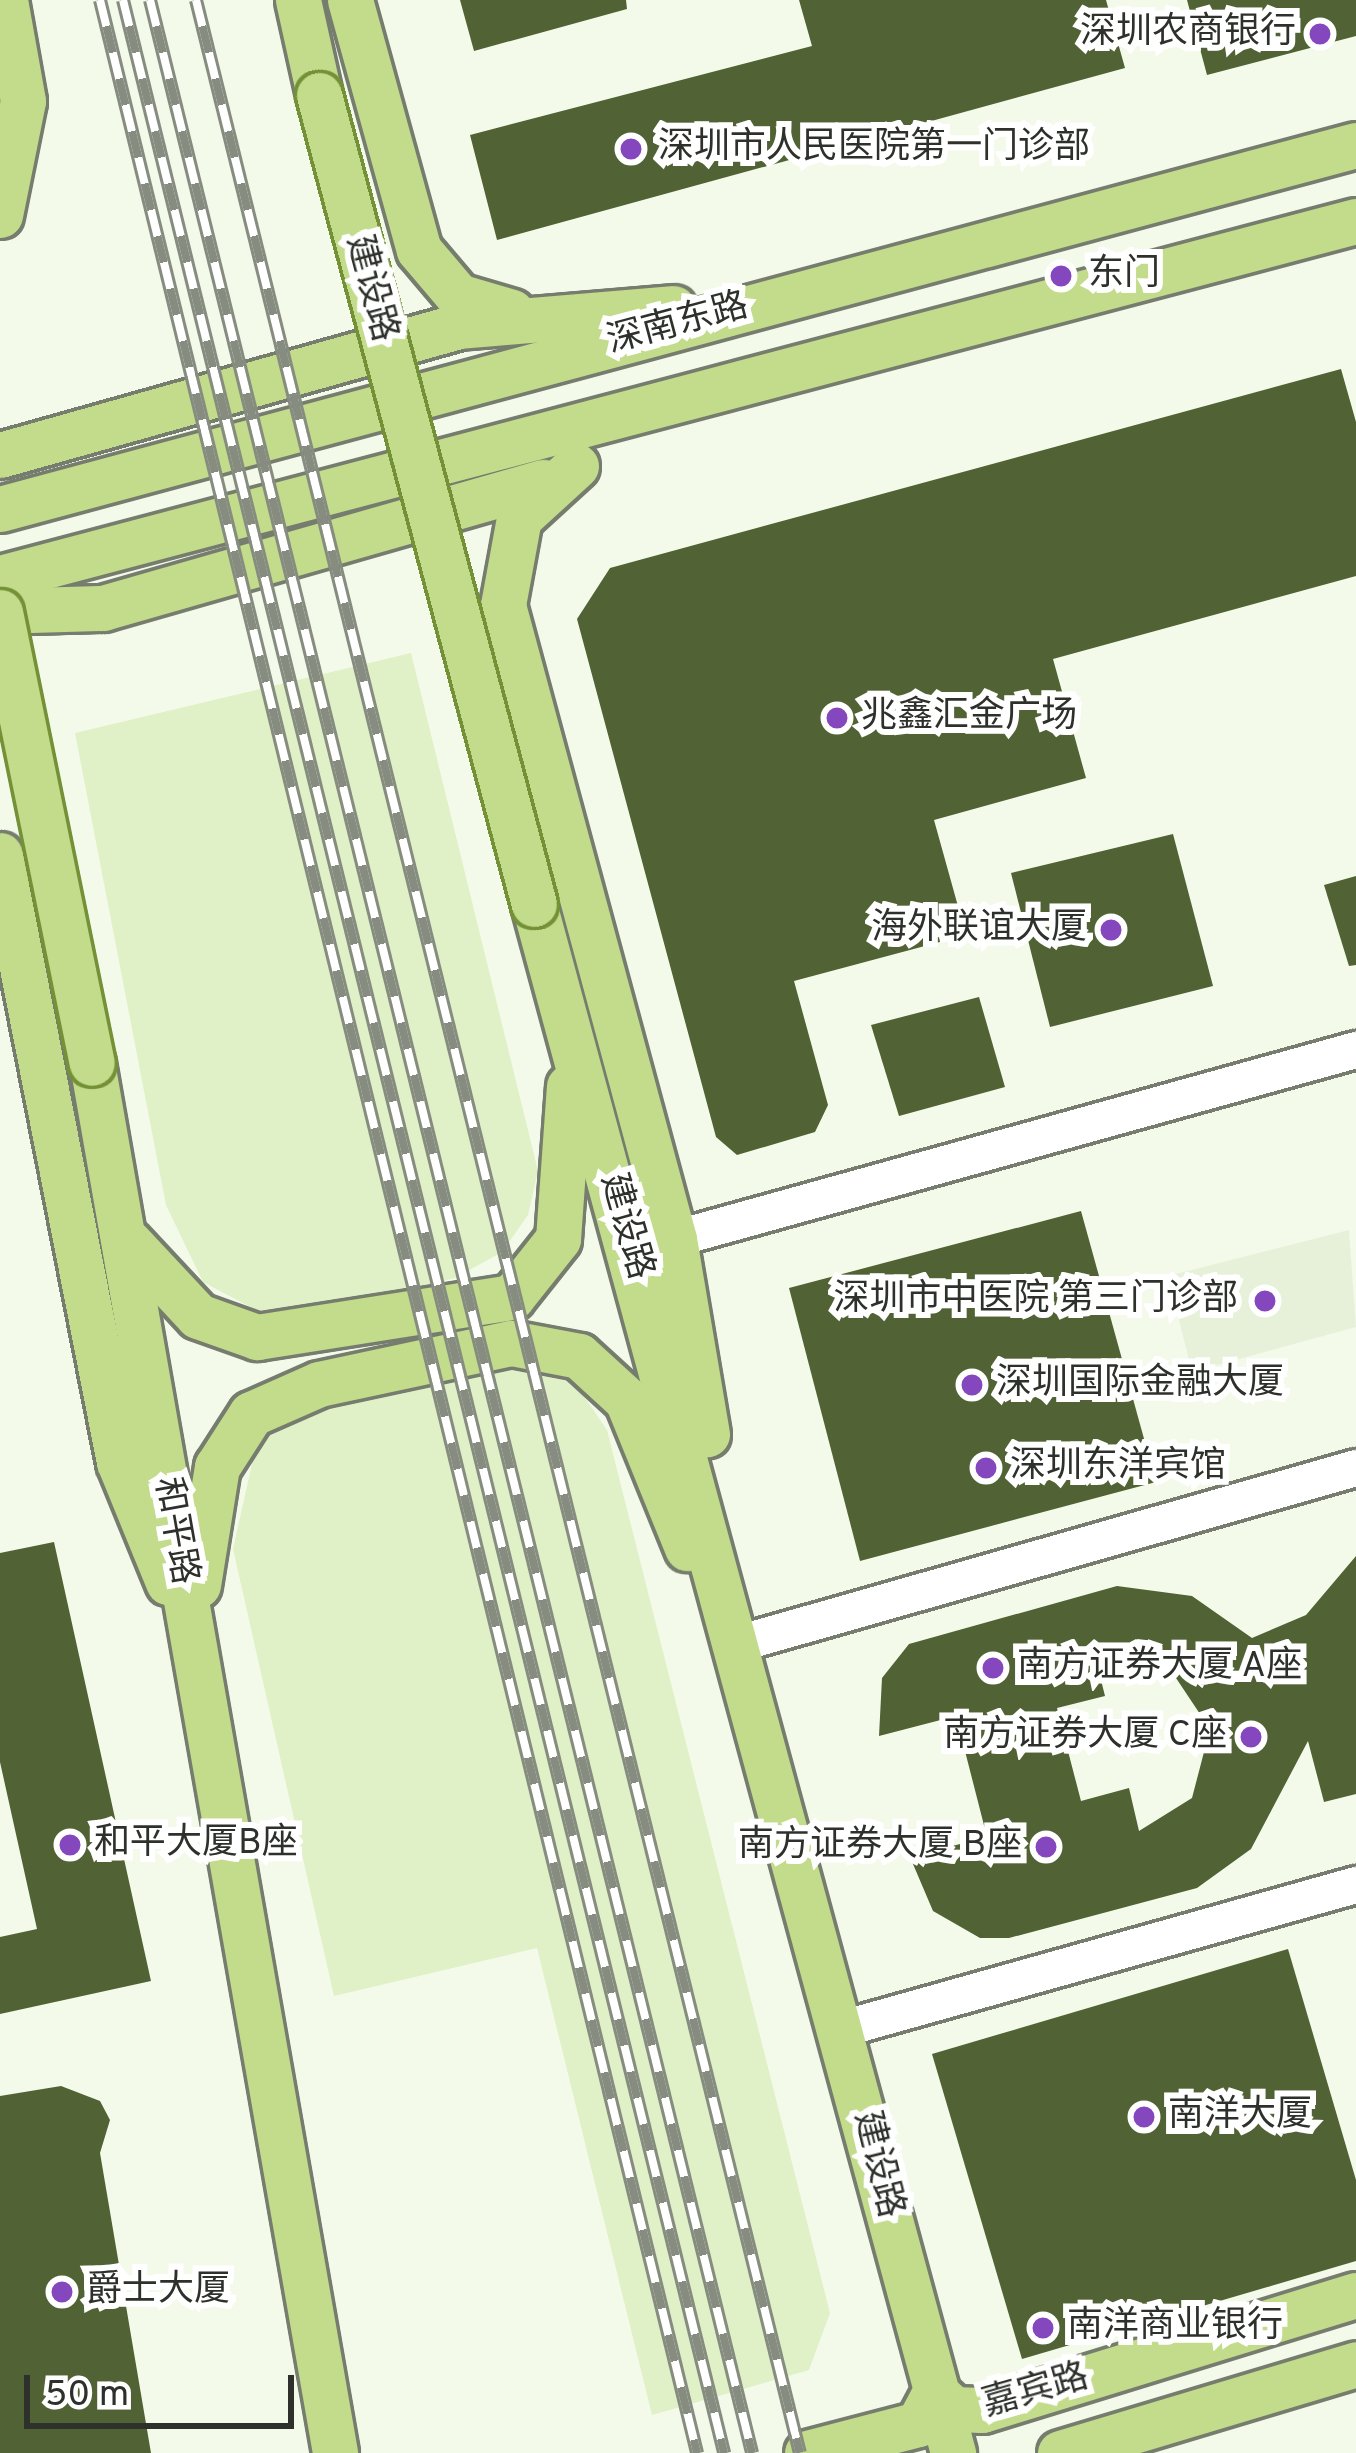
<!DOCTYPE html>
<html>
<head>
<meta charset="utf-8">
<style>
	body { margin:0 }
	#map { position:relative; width:1356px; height:2453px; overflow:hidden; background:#f3faea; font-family:Overpass,"Noto Sans SC",sans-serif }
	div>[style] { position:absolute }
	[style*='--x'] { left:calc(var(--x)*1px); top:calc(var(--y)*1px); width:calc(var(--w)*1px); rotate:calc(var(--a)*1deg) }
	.built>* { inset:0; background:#e7f1da }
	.green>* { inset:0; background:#e0f0c7 }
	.building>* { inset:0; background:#516234 }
	.roads { filter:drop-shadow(3px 0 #767c6e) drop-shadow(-3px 0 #767c6e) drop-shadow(0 3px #767c6e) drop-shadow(0 -3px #767c6e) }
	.minor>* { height:36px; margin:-18px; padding:0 18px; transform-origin:18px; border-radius:18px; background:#fff }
	.major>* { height:45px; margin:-22.5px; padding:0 22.5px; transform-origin:22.5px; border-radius:22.5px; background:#c2dc8b }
	.rail>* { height:14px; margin-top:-7px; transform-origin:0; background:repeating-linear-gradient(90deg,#fff 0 27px,#878c81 0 54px); box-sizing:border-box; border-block:3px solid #878c81 }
	.bridges { filter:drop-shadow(3px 0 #749137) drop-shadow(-3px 0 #749137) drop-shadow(0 3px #749137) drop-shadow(0 -3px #749137) }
	.major-bridge>* { height:45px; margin:-22.5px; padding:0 22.5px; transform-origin:22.5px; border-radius:22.5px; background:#c2dc8b }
	.dots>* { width:33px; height:33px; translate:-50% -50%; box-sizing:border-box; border:6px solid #fff; border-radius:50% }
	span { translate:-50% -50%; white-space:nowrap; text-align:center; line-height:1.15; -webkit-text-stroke:12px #fff; paint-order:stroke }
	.poi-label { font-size:36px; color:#2e312b }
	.right { translate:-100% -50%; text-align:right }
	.left { translate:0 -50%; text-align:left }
	.street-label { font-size:36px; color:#2e312b }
	.scale { position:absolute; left:24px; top:2375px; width:270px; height:54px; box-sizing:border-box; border:6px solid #2e312b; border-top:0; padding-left:15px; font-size:36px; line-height:42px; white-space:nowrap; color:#2e312b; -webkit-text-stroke:9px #fff; paint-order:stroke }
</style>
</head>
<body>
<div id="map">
	<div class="built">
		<div style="clip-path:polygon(1349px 1230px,1356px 1327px,1192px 1372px,1168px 1276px)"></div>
	</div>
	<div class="green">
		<div style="clip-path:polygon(411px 653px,538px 1171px,528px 1215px,502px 1252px,455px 1278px,316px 1314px,256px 1310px,203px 1282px,166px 1205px,75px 733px)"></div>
		<div style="clip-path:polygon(533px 1361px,566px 1370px,607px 1430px,830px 2313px,809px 2370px,652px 2415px,537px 1948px,334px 1996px,233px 1549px,256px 1446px,286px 1417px)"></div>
	</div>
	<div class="building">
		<div style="clip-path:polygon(460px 0,626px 0,627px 9px,474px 51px)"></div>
		<div style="clip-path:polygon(799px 0,1106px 0,1125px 68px,497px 240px,470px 135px,812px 46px)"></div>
		<div style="clip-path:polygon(1187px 0,1356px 0,1356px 36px,1207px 75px)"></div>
		<div style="clip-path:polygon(1341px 369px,1356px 422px,1356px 576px,1053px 659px,1086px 778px,934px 820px,966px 935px,794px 981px,828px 1105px,815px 1132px,737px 1155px,716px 1137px,577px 619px,610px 568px)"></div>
		<div style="clip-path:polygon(1173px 834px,1213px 986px,1050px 1027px,1011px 873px)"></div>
		<div style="clip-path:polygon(1356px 876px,1356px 965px,1349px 966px,1324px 885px)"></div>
		<div style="clip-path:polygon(979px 997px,1005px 1087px,899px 1116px,871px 1025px)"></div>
		<div style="clip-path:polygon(1081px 1211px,1156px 1482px,860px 1561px,789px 1288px)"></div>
		<div style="clip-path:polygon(54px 1542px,151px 1981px,0 2014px,0 1937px,37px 1929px,0 1762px,0 1553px)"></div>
		<div style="clip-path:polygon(evenodd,1356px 1556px,1356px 1794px,1324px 1802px,1308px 1741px,1251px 1849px,1197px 1888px,1009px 1938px,980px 1938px,933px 1911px,910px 1857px,987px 1837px,956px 1716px,879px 1736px,882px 1678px,909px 1644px,1117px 1586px,1192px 1596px,1252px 1638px,1306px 1615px,1356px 1556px,1097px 1664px,1176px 1678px,1210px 1729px,1192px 1798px,1139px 1831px,1129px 1788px,1081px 1801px,1069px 1755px,1057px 1708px,1105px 1696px,1097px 1664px)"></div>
		<div style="clip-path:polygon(1288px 1949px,1356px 2180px,1356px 2261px,1022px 2359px,932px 2054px)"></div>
		<div style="clip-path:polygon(61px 2086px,100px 2101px,110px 2120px,100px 2153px,151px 2453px,0 2453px,0 2096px)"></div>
	</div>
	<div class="roads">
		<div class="minor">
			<div style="--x:674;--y:1239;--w:708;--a:-15.49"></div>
			<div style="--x:741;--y:1643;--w:639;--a:-15.88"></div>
			<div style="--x:842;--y:2029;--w:534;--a:-15.65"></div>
		</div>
		<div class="major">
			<div style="--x:298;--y:0;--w:97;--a:77.5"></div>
			<div style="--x:350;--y:0;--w:259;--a:74.6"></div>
			<div style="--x:419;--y:250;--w:60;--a:49.7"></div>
			<div style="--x:458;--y:296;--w:56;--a:16.5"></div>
			<div style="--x:0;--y:215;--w:116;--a:-78.6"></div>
			<div style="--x:23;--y:101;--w:103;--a:-100.1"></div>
			<div style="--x:0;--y:455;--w:477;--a:-15.7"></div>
			<div style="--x:459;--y:326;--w:215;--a:-4.8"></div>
			<div style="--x:576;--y:466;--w:77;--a:137.6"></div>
			<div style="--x:519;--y:518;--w:88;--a:100.4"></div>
			<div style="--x:503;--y:605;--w:657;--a:74.91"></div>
			<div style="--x:674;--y:1239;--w:198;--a:80.4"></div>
			<div style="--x:0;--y:509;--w:1404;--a:-15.03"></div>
			<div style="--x:0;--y:578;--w:1402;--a:-14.75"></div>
			<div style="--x:0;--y:611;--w:103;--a:-1.7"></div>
			<div style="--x:103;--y:608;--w:458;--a:-16"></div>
			<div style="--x:0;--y:855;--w:619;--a:78.91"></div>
			<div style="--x:119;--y:1462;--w:130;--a:67.8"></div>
			<div style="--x:534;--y:904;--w:1605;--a:74.86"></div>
			<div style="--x:92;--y:1063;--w:1411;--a:80.08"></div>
			<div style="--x:129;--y:1242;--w:101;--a:47"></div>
			<div style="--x:198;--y:1316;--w:63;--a:19.6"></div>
			<div style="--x:257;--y:1337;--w:258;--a:-8.9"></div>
			<div style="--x:512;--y:1297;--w:74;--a:-51.6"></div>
			<div style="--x:558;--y:1239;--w:153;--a:-85.9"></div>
			<div style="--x:198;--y:1585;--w:120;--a:-80.9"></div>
			<div style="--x:217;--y:1467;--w:63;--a:-57.3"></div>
			<div style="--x:251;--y:1414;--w:74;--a:-23.8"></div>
			<div style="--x:319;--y:1384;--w:196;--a:-12.1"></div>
			<div style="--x:511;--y:1343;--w:69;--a:10.8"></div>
			<div style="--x:579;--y:1356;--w:65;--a:42.5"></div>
			<div style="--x:627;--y:1400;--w:160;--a:67.9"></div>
			<div style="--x:935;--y:2392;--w:25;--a:43"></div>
			<div style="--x:953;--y:2409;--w:29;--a:2"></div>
			<div style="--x:982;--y:2410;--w:391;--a:-17.1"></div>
			<div style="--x:807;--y:2453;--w:115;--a:-14.6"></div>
			<div style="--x:918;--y:2424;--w:36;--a:-62"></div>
			<div style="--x:1060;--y:2453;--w:309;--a:-16.7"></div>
		</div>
	</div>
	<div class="rail">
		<div style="--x:100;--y:0;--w:2525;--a:76.32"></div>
		<div style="--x:123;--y:0;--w:2526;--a:76.23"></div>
		<div style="--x:150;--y:0;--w:2526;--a:76.21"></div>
		<div style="--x:196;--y:0;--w:2526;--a:76.17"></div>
	</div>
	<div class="bridges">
		<div class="major-bridge">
			<div style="--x:319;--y:95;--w:837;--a:75.12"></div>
			<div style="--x:0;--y:612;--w:460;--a:78.5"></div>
		</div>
	</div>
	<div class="dots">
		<div style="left:1320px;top:34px;background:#8547bd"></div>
		<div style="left:631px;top:149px;background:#8547bd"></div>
		<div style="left:1061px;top:276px;background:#8547bd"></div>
		<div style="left:837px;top:718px;background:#8547bd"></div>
		<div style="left:1111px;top:930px;background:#8547bd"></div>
		<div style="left:1265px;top:1301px;background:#8547bd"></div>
		<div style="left:972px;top:1385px;background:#8547bd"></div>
		<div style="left:986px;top:1468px;background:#8547bd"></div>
		<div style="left:993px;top:1668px;background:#8547bd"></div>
		<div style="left:1251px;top:1737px;background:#8547bd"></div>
		<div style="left:70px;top:1845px;background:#8547bd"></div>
		<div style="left:1046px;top:1847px;background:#8547bd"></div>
		<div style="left:1144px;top:2117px;background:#8547bd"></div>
		<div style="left:62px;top:2292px;background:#8547bd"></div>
		<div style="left:1043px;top:2328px;background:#8547bd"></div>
	</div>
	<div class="poi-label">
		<span class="right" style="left:1296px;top:34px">深圳农商银行</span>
		<span class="left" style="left:658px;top:149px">深圳市人民医院第一门诊部</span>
		<span class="left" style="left:1088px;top:276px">东门</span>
		<span class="left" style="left:861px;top:718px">兆鑫汇金广场</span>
		<span class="right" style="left:1087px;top:930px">海外联谊大厦</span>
		<span class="right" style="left:1238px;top:1301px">深圳市中医院 第三门诊部</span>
		<span class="left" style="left:996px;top:1385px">深圳国际金融大厦</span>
		<span class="left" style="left:1010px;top:1468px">深圳东洋宾馆</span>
		<span class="left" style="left:1017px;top:1668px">南方证券大厦 A座</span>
		<span class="right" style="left:1227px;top:1737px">南方证券大厦 C座</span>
		<span class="left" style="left:94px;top:1845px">和平大厦B座</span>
		<span class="right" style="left:1022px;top:1847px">南方证券大厦 B座</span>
		<span class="left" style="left:1168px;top:2117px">南洋大厦</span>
		<span class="left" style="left:86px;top:2292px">爵士大厦</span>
		<span class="left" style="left:1067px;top:2328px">南洋商业银行</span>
	</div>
	<div class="street-label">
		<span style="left:370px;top:289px;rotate:75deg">建设路</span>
		<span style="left:678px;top:325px;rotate:-15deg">深南东路</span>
		<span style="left:625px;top:1227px;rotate:74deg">建设路</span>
		<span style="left:174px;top:1531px;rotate:80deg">和平路</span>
		<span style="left:877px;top:2165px;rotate:76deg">建设路</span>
		<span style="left:1036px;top:2392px;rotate:-16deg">嘉宾路</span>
	</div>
	<div class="scale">50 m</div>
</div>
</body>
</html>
